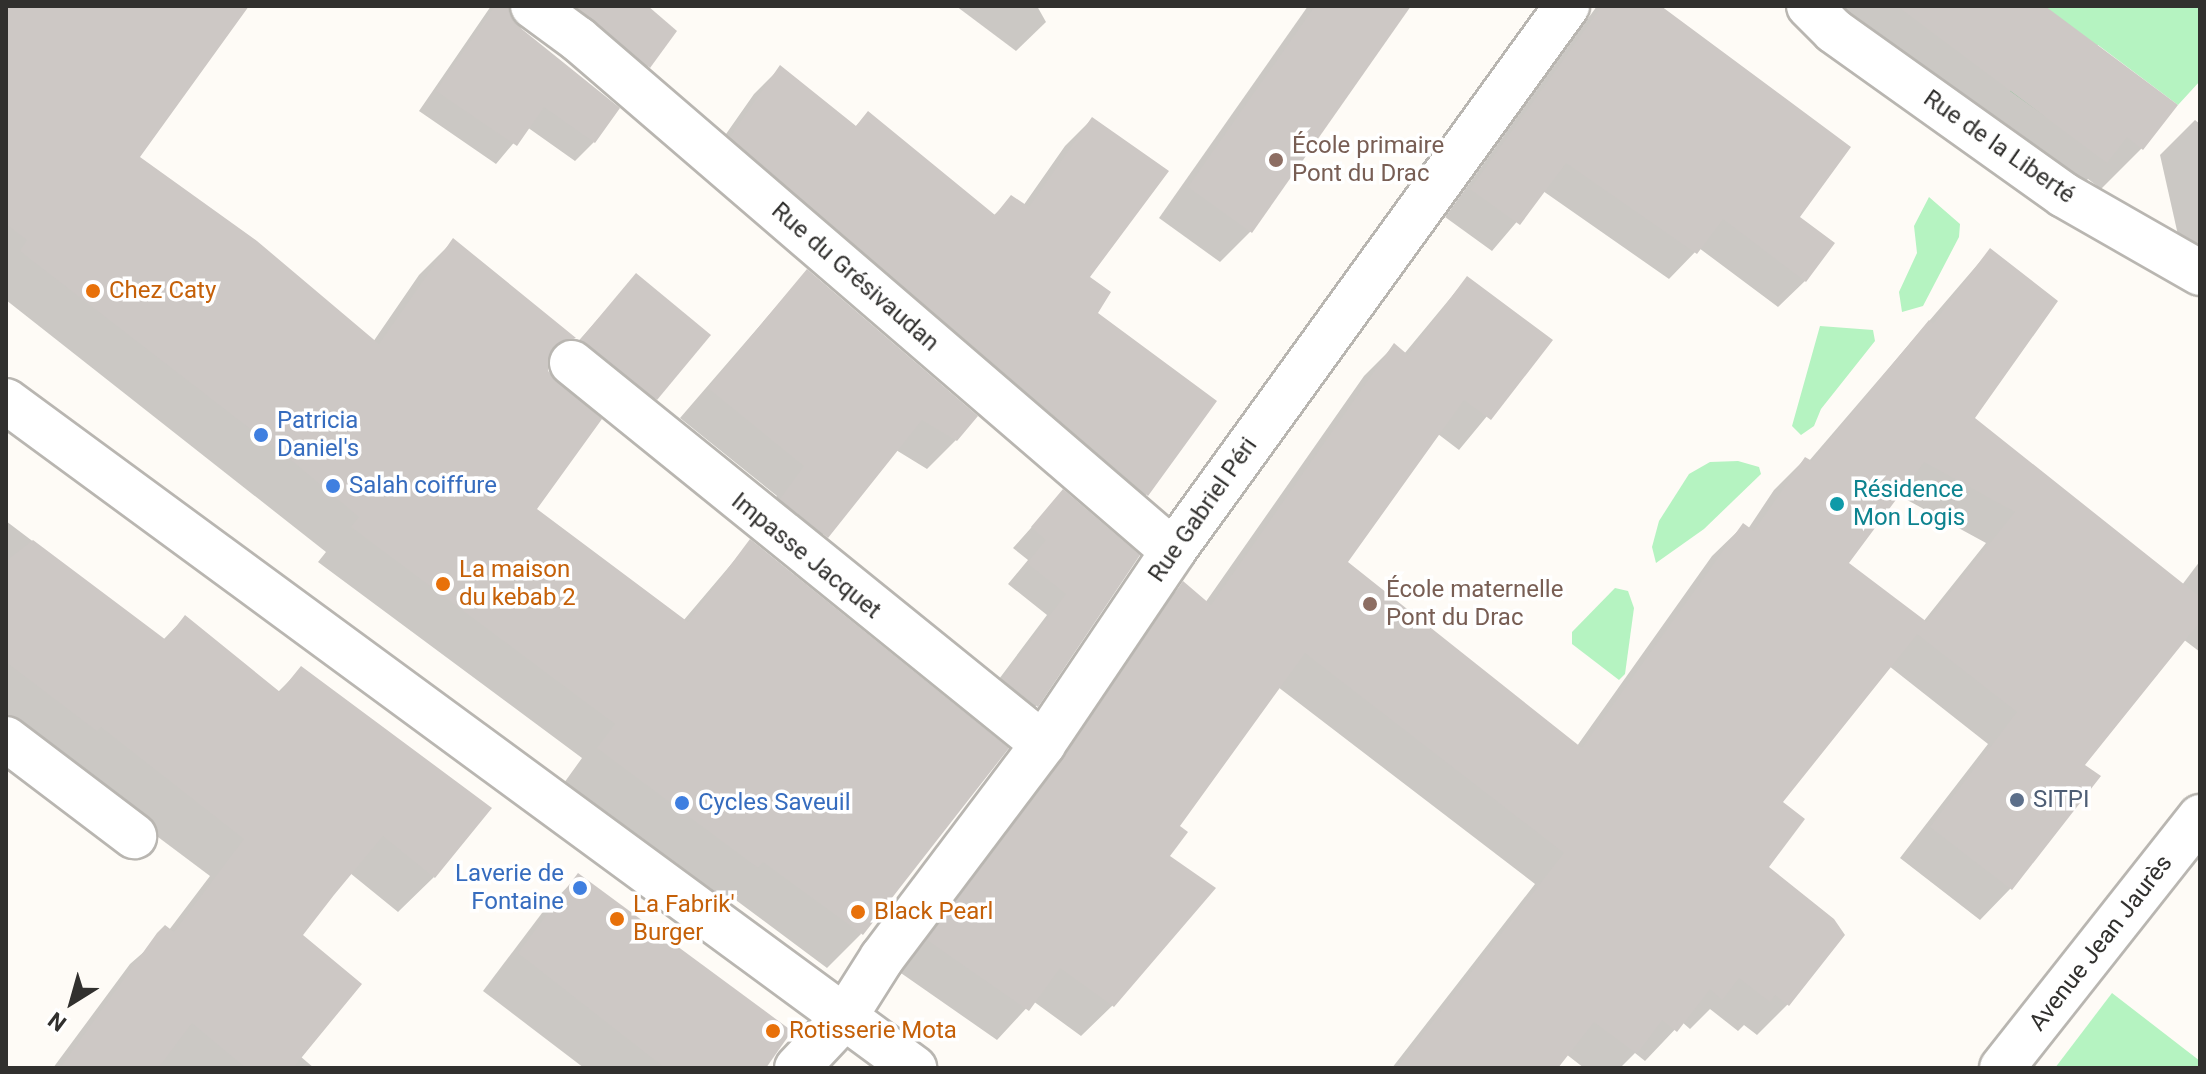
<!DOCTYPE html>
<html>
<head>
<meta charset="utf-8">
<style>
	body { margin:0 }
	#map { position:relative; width:2206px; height:1074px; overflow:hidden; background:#fefbf6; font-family:Roboto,sans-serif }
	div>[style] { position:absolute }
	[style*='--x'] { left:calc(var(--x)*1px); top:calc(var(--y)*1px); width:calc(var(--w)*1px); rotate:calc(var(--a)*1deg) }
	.green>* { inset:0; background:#b5f3c1 }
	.shadow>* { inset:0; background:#0003 }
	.building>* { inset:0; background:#cdc8c5 }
	.roads { filter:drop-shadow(2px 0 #b9b6b1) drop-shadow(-2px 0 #b9b6b1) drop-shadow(0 2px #b9b6b1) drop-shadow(0 -2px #b9b6b1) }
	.minor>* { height:44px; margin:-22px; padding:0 22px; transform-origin:22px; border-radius:22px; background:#fff }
	.dots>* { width:22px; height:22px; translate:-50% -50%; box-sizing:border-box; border:4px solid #fff; border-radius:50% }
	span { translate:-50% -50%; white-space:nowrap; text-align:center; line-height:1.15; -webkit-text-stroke:7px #fff; paint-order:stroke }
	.education-label { font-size:24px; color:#785e54 }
	.left { translate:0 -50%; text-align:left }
	.street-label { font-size:24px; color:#31302e }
	.food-label { font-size:24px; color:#c56008 }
	.shop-label { font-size:24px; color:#366cbe }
	.right { translate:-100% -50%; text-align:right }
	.culture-label { font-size:24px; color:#0d838f }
	.service-label { font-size:24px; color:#4e5e75 }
	.frame { position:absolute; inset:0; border:8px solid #31302e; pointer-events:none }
	.north { position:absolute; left:32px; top:962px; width:80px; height:80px; -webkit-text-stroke:6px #fff; paint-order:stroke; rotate:217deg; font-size:22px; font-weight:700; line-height:32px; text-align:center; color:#31302e }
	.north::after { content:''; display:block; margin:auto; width:28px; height:36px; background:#31302e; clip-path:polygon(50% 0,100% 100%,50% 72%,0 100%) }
</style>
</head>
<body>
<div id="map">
	<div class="green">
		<div style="clip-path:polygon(2045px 6px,2200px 6px,2200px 81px,2178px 105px,2098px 45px,2045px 116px,2010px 91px,2037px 53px)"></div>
		<div style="clip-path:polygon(1929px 197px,1960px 224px,1959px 237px,1923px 306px,1902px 312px,1899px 292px,1917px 253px,1914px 226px)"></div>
		<div style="clip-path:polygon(1820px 326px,1873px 330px,1875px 341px,1821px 409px,1814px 426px,1801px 435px,1792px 426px)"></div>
		<div style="clip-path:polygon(1738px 461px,1759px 467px,1761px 474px,1704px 529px,1656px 563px,1652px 547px,1659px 521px,1689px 474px,1710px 462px)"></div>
		<div style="clip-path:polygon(1615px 588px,1628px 591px,1634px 608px,1625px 674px,1619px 680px,1572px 644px,1572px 632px)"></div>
		<div style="clip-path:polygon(2112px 993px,2200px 1061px,2200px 1068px,2055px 1068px)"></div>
	</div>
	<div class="shadow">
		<div style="clip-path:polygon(6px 6px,247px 6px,138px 157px,373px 342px,419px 275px,453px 241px,573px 339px,548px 364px,535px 509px,683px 621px,750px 542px,861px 934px,827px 968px,729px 895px,723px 901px,564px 783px,582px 758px,318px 562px,326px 552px,6px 300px)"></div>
		<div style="clip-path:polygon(491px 6px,507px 6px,594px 142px,575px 161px,527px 127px,496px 164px,419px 111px)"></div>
		<div style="clip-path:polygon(530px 6px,647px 6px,648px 67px,630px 86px)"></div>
		<div style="clip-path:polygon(956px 6px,1037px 6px,1046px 22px,1016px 51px)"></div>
		<div style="clip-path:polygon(1308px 6px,1409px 6px,1250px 232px,1220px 262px,1159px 218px)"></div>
		<div style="clip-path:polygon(1597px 6px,1657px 6px,1798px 217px,1805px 281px,1778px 307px,1699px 248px,1669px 279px,1543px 191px,1492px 251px,1445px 217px)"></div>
		<div style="clip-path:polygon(1810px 6px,2041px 6px,2142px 148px,2101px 189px,2088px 179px,2064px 202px)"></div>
		<div style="clip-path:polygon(780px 68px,854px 128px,868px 114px,993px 216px,1012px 198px,1023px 206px,1065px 146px,1092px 119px,1087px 277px,1095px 313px,1215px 401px,1146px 495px,1120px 521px,705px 164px,754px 94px)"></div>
		<div style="clip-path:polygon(2195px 120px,2200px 124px,2200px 255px,2180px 244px,2160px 155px)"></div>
		<div style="clip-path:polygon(evenodd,1990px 250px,1972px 418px,2182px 585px,2200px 561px,2200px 652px,2183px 639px,2082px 765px,2098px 777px,2010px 889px,1980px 920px,1900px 858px,1988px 744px,1889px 666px,1780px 802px,1766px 867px,1788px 1004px,1757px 1035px,1744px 1025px,1738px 1031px,1710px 1009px,1690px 1029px,1682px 1022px,1645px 1061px,1635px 1053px,1620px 1068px,1584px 1068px,1566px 1054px,1556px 1068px,1392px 1068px,1535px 884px,1278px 687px,1177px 826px,1112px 1006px,1081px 1036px,1033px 1001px,997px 1040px,898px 971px,1152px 615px,1183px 584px,1205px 603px,1364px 376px,1394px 346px,1404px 354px,1467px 278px,1550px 340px,1459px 450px,1438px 434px,1345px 562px,1577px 746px,1712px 556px,1743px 526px,1748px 529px,1774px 490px,1805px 459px,1809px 461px,1990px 250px,1898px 495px,1986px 543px,1923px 622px,1846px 564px,1898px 495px)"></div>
		<div style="clip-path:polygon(807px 271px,956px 440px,927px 469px,896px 450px,797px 565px,752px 529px,777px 496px,680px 418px)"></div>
		<div style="clip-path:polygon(636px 276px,656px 398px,634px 421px,559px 363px)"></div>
		<div style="clip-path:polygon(1063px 492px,1137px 556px,1036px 706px,1016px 726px,984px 699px,1047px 615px,1008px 584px,1028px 560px,1013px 548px)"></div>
		<div style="clip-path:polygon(6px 521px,163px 640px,185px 617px,278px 692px,302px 668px,434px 877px,398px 912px,350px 873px,301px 935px,300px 1056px,314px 1068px,53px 1068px,130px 964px,169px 930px,210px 876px,6px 723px)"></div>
		<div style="clip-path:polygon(578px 876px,763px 1068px,584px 1068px,483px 991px,542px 913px)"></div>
	</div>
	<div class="building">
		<div style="clip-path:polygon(6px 6px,249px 6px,140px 157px,257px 241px,379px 344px,453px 238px,576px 338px,553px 347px,548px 371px,602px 419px,537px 509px,688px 622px,750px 539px,1009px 748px,863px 935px,763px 862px,758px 868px,597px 748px,615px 724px,351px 527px,359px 517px,296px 464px,20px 251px,27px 240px,6px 224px)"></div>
		<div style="clip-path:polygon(495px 6px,508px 6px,518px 26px,620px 108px,595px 143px,544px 107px,517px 146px,436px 91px)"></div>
		<div style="clip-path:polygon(575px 6px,648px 6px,677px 31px,650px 68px)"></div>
		<div style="clip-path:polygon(1315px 6px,1411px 6px,1252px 233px,1188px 187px)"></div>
		<div style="clip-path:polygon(1602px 6px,1661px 6px,1851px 147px,1800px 217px,1835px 243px,1806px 282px,1723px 219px,1697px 254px,1566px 163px,1520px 225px,1470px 189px)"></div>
		<div style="clip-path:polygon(1897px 6px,2045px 6px,2178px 105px,2143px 150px,2127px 137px,2107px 163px)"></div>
		<div style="clip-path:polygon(780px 65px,856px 126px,868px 111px,995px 215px,1011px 195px,1029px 207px,1092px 117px,1169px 171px,1090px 277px,1111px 292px,1098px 313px,1217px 401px,1148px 496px,730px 137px)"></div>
		<div style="clip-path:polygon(1990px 248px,2058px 301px,1975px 418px,2200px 597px,2200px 622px,2085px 765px,2101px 776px,2012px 890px,1930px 827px,2017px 712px,1917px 634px,2015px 512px,1924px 462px,1849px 563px,1927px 622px,1783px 802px,1805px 819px,1769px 867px,1834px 919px,1845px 935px,1789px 1006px,1775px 995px,1770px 1002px,1739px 978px,1722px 1000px,1710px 989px,1677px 1032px,1662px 1020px,1637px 1054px,1594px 1022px,1558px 1068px,1397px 1068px,1564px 853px,1305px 653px,1180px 826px,1188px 832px,1170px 856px,1216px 888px,1114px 1007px,1060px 968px,1029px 1011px,927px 940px,1064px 758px,1183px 581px,1211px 605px,1394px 343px,1408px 355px,1467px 276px,1553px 340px,1491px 420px,1464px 400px,1348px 562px,1582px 748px,1743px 523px,1754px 531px,1805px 457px,1812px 461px,1929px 320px,1933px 324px)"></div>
		<div style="clip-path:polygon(807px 269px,978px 416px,957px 441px,922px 420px,828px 538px,780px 499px,804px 466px,708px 388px)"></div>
		<div style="clip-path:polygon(636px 273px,711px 335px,657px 400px,580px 340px)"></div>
		<div style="clip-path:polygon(1063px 489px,1140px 555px,1038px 707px,1002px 679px,1066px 594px,1027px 563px,1046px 540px,1031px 527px)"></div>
		<div style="clip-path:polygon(33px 540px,166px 640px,185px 615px,280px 692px,301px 666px,492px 808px,435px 878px,383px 836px,334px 895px,303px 935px,362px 984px,293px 1068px,246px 1068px,192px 1023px,158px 1068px,60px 1068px,157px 933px,165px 925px,174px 932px,244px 839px,101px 727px,97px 731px,6px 662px,6px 561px)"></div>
		<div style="clip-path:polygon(578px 873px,792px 1031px,766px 1068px,665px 1068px,518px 953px)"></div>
	</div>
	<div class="roads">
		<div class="minor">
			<div style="--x:533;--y:6;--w:56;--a:36.3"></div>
			<div style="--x:578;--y:39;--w:785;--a:40.71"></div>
			<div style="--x:1809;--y:6;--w:35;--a:45"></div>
			<div style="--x:1834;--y:31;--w:282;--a:35.5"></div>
			<div style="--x:2064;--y:195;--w:157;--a:29.8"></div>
			<div style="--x:572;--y:363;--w:606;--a:38.97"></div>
			<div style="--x:6;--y:401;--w:1127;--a:36.3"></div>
			<div style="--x:6;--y:739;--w:161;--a:37.2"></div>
			<div style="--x:797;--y:1068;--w:69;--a:-46.8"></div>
			<div style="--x:844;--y:1018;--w:71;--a:-57.7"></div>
			<div style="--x:882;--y:958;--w:268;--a:-53"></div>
			<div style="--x:1043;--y:744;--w:233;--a:-56"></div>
			<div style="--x:1173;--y:551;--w:673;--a:-54.14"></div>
			<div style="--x:2002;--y:1068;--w:320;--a:-51.7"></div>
		</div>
	</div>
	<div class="dots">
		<div style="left:1276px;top:160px;background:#8d6e63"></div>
		<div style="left:93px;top:291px;background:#e8710a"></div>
		<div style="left:261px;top:435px;background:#3f7fe0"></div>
		<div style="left:333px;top:486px;background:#3f7fe0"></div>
		<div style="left:1837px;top:504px;background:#0f9aa8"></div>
		<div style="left:443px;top:584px;background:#e8710a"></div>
		<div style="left:1370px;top:604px;background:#8d6e63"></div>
		<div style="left:2017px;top:800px;background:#5c6f8a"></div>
		<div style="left:682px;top:803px;background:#3f7fe0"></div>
		<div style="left:580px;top:888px;background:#3f7fe0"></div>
		<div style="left:858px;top:912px;background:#e8710a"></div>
		<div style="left:617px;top:919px;background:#e8710a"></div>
		<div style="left:773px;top:1031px;background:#e8710a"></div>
	</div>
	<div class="education-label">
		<span class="left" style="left:1292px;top:160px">École primaire<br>Pont du Drac</span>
		<span class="left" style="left:1386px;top:604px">École maternelle<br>Pont du Drac</span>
	</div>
	<div class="street-label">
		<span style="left:1999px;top:147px;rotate:35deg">Rue de la Liberté</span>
		<span style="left:855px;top:277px;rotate:41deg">Rue du Grésivaudan</span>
		<span style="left:1203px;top:510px;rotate:-55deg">Rue Gabriel Péri</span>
		<span style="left:806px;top:556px;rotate:39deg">Impasse Jacquet</span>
		<span style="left:2101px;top:943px;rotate:-52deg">Avenue Jean Jaurès</span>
	</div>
	<div class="food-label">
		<span class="left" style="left:109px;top:291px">Chez Caty</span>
		<span class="left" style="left:459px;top:584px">La maison<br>du kebab 2</span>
		<span class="left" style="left:633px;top:919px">La Fabrik'<br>Burger</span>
		<span class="left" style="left:874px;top:912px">Black Pearl</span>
		<span class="left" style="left:789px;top:1031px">Rotisserie Mota</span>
	</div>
	<div class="shop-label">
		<span class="left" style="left:277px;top:435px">Patricia<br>Daniel's</span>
		<span class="left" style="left:349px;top:486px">Salah coiffure</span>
		<span class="left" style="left:698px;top:803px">Cycles Saveuil</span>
		<span class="right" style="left:564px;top:888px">Laverie de<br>Fontaine</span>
	</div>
	<div class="culture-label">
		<span class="left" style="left:1853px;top:504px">Résidence<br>Mon Logis</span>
	</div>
	<div class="service-label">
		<span class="left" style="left:2033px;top:800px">SITPI</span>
	</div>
	<div class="frame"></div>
	<div class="north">N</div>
</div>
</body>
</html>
